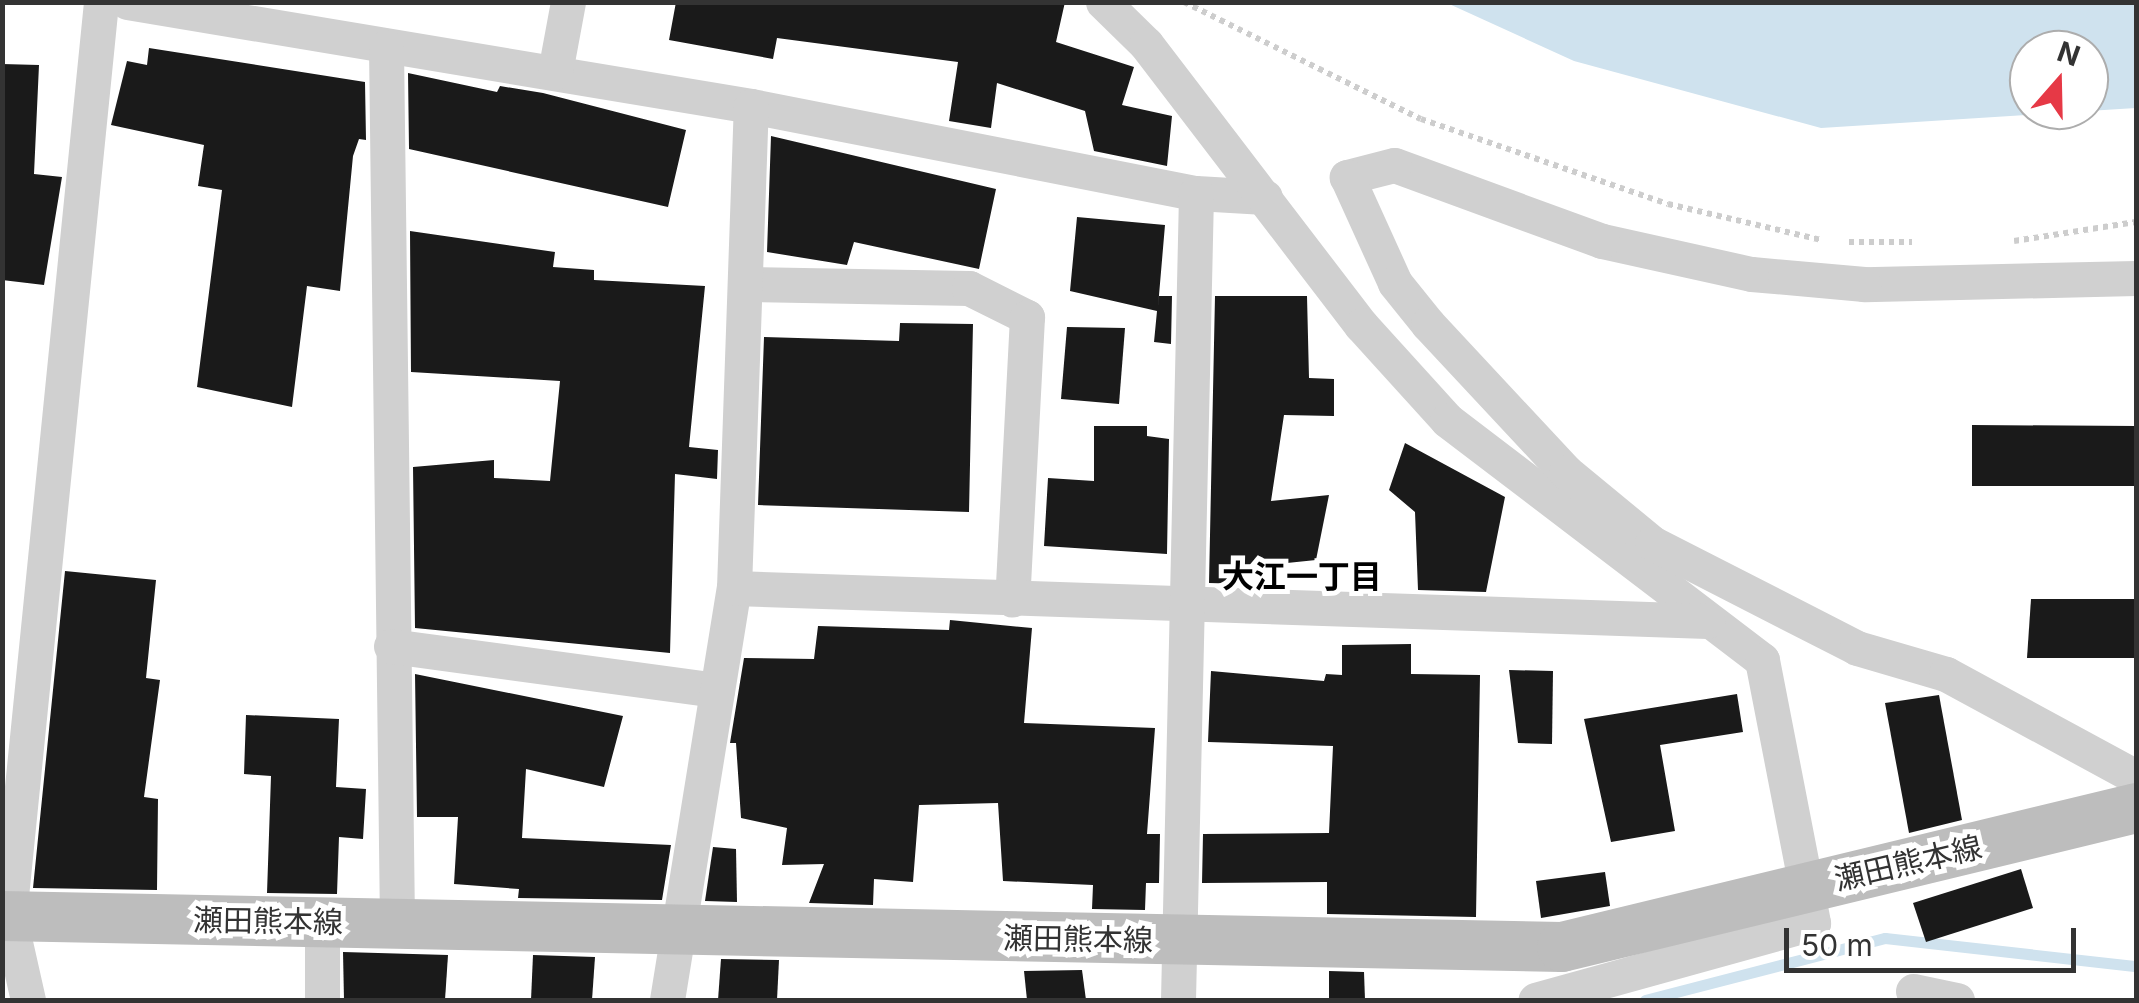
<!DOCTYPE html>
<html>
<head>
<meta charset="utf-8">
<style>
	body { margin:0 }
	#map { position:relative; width:2139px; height:1003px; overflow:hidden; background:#fff; font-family:Inter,"Noto Sans JP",sans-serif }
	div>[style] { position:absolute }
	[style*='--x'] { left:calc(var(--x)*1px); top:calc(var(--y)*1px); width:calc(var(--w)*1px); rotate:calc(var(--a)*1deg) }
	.water>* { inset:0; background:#cfe2ee }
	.stream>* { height:11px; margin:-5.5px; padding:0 5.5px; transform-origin:5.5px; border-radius:5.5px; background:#cfe2ee }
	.building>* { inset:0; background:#1a1a1a }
	.path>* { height:6px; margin-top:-3px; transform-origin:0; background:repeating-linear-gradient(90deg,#cdcdcd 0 5px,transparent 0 10px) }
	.street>* { height:35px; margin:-17.5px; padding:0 17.5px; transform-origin:17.5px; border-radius:17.5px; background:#d0d0d0 }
	.secondary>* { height:50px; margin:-25px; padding:0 25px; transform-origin:25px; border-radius:25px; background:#bdbdbd }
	span { translate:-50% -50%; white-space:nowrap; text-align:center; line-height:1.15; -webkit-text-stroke:10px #fff; paint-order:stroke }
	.street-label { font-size:30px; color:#333 }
	.neighbourhood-label { font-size:32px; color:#000; font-weight:700 }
	.frame { position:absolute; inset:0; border:5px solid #333; pointer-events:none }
	.north { position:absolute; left:2009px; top:30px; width:100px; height:100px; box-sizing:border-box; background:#fff; border:2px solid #adadad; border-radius:50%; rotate:20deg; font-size:28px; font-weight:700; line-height:40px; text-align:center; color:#333 }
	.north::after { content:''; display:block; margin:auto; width:35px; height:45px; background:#e63946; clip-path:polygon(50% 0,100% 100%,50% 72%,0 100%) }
	.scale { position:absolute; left:1784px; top:928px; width:292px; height:45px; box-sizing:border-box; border:5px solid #333; border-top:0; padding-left:12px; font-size:30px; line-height:35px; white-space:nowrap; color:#333; -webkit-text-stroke:8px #fff; paint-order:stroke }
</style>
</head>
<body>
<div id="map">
	<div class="water">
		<div style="clip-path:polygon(evenodd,1447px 3px,2136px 3px,2136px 108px,1821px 128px,1574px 61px,1447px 3px,2029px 50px,2089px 50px,2089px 110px,2029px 110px,2029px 50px)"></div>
	</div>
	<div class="stream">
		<div style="--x:1645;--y:1000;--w:248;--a:-14.5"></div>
		<div style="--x:1885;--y:938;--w:253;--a:6.4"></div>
	</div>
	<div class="building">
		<div style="clip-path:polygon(676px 2px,1065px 2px,1056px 42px,1134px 67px,1122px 105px,1172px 116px,1167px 166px,1094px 151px,1085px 111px,997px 83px,991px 128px,949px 121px,958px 62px,777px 38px,773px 59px,669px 40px)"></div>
		<div style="clip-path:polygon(149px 48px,365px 82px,366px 140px,359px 139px,353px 156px,340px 291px,307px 286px,292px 407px,197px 387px,222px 190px,198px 186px,204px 145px,111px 125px,127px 61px,147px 65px)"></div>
		<div style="clip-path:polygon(2px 64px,39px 65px,34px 174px,62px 177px,44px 285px,2px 280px)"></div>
		<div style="clip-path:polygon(408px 73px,497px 92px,500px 86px,543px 93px,686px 130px,668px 207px,409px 149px)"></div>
		<div style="clip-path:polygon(771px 136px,996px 189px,979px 269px,854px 242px,847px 265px,767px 252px)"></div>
		<div style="clip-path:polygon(1077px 217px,1165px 225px,1158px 307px,1159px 296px,1172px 296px,1171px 344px,1154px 342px,1157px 311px,1070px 291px)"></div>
		<div style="clip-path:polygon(410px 231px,555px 252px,553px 267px,594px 270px,594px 280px,705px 286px,689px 447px,718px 450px,717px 479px,675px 474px,670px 653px,415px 628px,413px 467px,494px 460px,494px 478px,550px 481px,560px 381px,411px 372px)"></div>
		<div style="clip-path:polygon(1215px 296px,1307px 296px,1309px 378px,1334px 379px,1334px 416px,1284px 415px,1271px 501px,1329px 495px,1316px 560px,1249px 567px,1247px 584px,1209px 583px)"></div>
		<div style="clip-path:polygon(900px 323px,973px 324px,969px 512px,758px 505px,764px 337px,899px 341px)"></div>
		<div style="clip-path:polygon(1067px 327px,1125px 328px,1119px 404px,1061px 399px)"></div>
		<div style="clip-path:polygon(1972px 425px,2136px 426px,2136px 486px,1972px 486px)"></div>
		<div style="clip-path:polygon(1094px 426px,1147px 426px,1147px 436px,1169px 439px,1167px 554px,1044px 546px,1048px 478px,1094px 481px)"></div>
		<div style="clip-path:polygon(1405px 443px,1505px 497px,1486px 592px,1418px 590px,1415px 512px,1389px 490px)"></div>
		<div style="clip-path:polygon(65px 571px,156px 580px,146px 678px,160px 680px,144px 797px,158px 799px,157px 890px,33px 888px)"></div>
		<div style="clip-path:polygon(2031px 599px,2136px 599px,2136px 658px,2027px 658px)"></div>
		<div style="clip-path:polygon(950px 620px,1032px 628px,1024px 723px,1155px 728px,1147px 834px,1160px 834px,1159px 883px,1146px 883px,1145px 910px,1092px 909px,1093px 885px,1003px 881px,998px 803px,919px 805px,913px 882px,874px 879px,873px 905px,809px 903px,824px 864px,782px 865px,787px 828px,741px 818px,736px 743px,730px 743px,744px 658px,814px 659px,818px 626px,949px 630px)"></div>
		<div style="clip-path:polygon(1411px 644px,1411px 674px,1480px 675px,1476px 917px,1327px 914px,1327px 882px,1202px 883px,1203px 834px,1329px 833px,1333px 746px,1208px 742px,1211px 671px,1324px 681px,1326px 674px,1342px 675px,1342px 645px)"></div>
		<div style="clip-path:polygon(1509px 670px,1553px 671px,1552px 744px,1518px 743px)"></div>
		<div style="clip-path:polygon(415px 674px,623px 716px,604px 787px,526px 769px,522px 838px,671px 845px,662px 900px,518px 898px,519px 889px,454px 884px,458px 817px,417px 817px)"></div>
		<div style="clip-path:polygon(1737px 694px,1743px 732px,1660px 745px,1675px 831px,1611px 842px,1584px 719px)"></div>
		<div style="clip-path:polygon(1939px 695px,1962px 820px,1909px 833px,1885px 703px)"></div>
		<div style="clip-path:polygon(246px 715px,339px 719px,336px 787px,366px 789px,363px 839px,339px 837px,337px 894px,267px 893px,271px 776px,244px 774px)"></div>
		<div style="clip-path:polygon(713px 847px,736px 849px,737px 902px,705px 901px)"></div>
		<div style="clip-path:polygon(2021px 869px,2033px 908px,1926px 942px,1913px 903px)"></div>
		<div style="clip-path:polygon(1605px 872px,1610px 906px,1541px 918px,1536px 881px)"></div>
		<div style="clip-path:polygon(343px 952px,448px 955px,445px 1000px,344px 1000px)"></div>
		<div style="clip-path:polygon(533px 955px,595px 957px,592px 1000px,531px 1000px)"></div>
		<div style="clip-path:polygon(721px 959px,779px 960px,777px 1000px,718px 1000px)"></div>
		<div style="clip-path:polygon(1082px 970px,1086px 1000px,1027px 1000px,1024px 971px)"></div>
		<div style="clip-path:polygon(1329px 971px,1364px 972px,1365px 1000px,1329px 1000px)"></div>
	</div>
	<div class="path">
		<div style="--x:1184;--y:2;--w:264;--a:26.3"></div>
		<div style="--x:1421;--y:119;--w:261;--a:19"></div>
		<div style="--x:1668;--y:204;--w:158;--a:13.2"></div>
		<div style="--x:2014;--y:241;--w:123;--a:-8.9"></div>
		<div style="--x:1849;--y:242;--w:63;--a:0"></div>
	</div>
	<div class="street">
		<div style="--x:127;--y:2;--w:633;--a:9.46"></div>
		<div style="--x:751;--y:106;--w:453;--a:11.1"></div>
		<div style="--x:1196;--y:193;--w:69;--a:3.3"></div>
		<div style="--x:1103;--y:2;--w:60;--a:44.3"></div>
		<div style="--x:1146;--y:44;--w:354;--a:52.6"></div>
		<div style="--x:1361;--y:325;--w:128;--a:47.8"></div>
		<div style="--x:1447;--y:420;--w:396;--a:37.3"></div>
		<div style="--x:1762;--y:660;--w:268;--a:79"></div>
		<div style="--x:1813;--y:923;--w:288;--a:164.5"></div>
		<div style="--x:386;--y:47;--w:877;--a:89.28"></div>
		<div style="--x:555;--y:72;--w:71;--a:-79.5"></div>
		<div style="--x:2136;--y:278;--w:272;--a:178.7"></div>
		<div style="--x:1864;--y:284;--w:113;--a:-174.9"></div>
		<div style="--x:1751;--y:274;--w:153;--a:-167.5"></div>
		<div style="--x:1602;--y:241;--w:221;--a:-159.9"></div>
		<div style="--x:1394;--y:165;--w:49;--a:165.7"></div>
		<div style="--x:1347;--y:177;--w:116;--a:65.6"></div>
		<div style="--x:1395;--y:283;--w:53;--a:51.2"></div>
		<div style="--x:1428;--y:324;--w:202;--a:47"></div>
		<div style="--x:1566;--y:472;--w:112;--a:39.5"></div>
		<div style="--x:1652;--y:543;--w:230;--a:27.1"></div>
		<div style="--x:1857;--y:648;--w:93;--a:16.3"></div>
		<div style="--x:1946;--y:674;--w:216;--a:28.5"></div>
		<div style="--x:745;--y:284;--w:224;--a:1"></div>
		<div style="--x:969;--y:288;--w:65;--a:26.6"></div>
		<div style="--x:1027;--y:317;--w:283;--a:93"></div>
		<div style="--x:734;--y:588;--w:974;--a:1.94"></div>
		<div style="--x:391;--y:646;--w:329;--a:7.7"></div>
		<div style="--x:322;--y:922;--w:78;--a:90"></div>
		<div style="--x:1913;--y:991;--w:45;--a:11.6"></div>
		<div style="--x:28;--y:1000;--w:86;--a:-102.7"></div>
		<div style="--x:9;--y:916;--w:919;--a:-84.25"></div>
		<div style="--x:667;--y:1000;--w:417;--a:-80.8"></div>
		<div style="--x:734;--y:588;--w:482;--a:-88"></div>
		<div style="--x:1178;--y:1000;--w:807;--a:-88.72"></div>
	</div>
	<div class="secondary">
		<div style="--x:2;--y:916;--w:1560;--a:1.14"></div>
		<div style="--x:1562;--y:947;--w:591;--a:-13.61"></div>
	</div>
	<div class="street-label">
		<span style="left:1908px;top:863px;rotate:-13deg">瀬田熊本線</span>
		<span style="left:268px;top:921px;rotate:1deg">瀬田熊本線</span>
		<span style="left:1078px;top:939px;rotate:1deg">瀬田熊本線</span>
	</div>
	<div class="neighbourhood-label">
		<span style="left:1302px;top:577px">大江一丁目</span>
	</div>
	<div class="frame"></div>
	<div class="north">N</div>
	<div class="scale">50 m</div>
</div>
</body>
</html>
